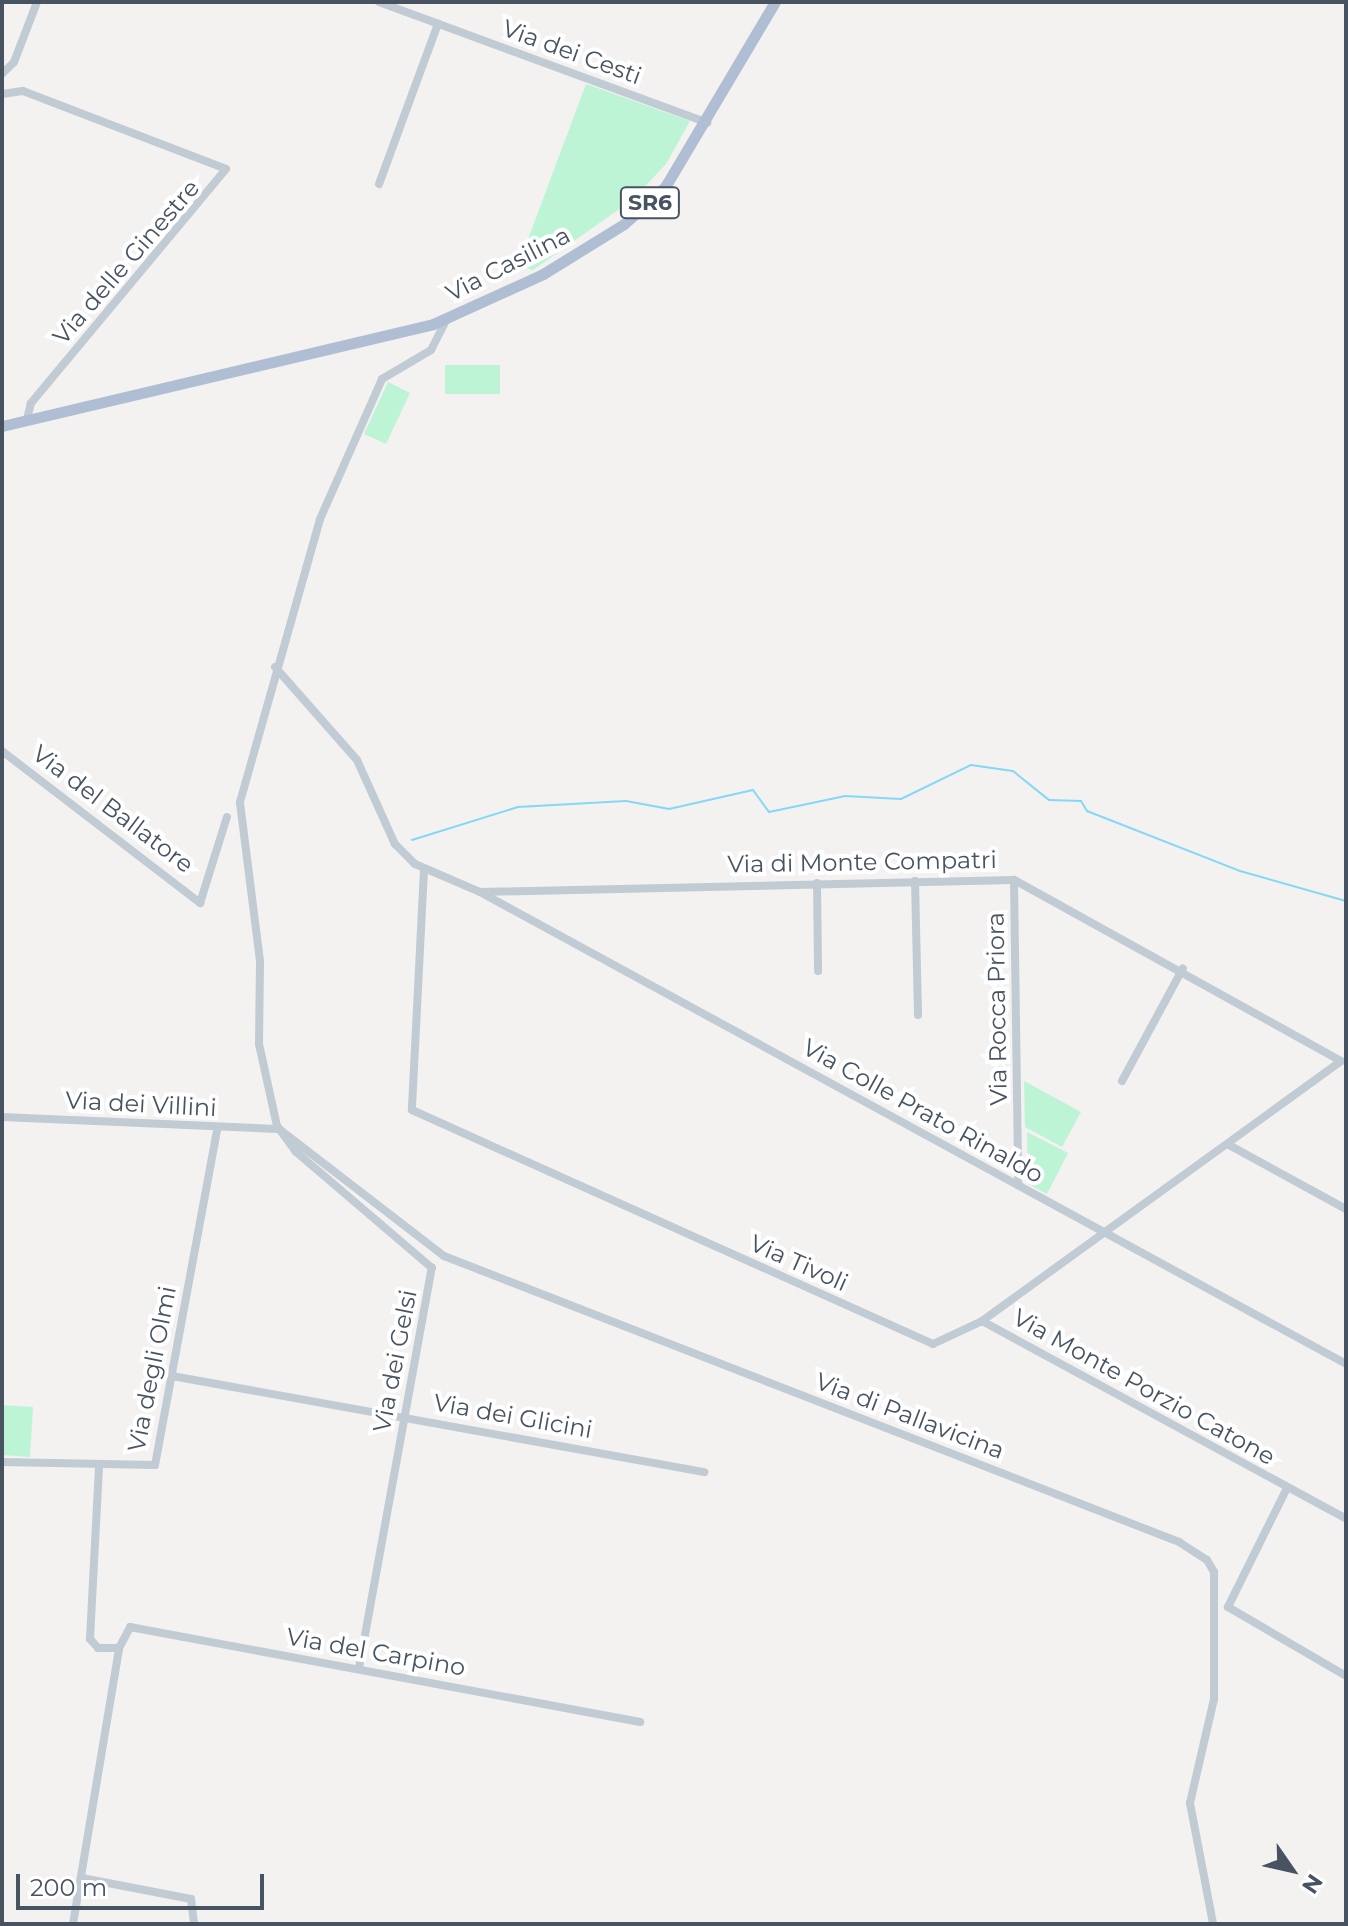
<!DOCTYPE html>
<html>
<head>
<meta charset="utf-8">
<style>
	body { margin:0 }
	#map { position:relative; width:1348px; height:1926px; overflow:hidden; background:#f4f1f1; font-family:Montserrat,sans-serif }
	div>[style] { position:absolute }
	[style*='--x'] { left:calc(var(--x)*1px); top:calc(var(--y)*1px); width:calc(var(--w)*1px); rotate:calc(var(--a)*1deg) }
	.green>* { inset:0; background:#bdf4d6 }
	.stream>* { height:2px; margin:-1px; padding:0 1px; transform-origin:1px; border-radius:1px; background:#85d7f6 }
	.minor>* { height:8px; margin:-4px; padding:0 4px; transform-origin:4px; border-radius:4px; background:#c1cbd4 }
	.major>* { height:11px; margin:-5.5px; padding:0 5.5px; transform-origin:5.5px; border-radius:5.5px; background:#afbed3 }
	span { translate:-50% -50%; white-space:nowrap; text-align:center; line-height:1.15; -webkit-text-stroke:8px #fff; paint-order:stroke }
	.shield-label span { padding:2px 6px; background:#fff; border:2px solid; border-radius:6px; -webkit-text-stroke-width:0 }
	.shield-label { font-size:22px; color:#475361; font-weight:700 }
	.street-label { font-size:24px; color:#475361 }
	.frame { position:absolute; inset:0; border:4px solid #475361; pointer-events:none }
	.north { position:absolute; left:1252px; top:1830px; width:80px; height:80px; -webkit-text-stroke:6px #fff; paint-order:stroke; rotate:124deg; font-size:22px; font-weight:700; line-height:32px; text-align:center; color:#475361 }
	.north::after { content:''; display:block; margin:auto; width:28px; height:36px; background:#475361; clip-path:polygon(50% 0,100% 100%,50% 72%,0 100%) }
	.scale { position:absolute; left:16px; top:1874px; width:248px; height:36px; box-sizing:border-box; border:4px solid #475361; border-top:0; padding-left:10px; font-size:24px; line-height:28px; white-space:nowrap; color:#475361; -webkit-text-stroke:6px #fff; paint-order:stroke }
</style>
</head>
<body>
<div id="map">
	<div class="green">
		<div style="clip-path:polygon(586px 84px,690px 121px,666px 164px,632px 200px,533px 270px,518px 266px)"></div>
		<div style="clip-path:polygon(445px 365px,500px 365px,500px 394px,445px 394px)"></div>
		<div style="clip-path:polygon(388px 382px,410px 393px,386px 444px,364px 434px)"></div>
		<div style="clip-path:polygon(1024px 1081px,1081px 1112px,1062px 1147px,1025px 1127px)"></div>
		<div style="clip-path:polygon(1027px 1132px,1068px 1153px,1047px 1194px,1028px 1184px)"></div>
		<div style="clip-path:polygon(2px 1405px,33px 1407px,30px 1457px,2px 1455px)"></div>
	</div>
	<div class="stream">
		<div style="--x:412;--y:840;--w:111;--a:-17.3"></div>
		<div style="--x:518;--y:807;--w:108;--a:-3.2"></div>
		<div style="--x:626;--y:801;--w:44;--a:10.5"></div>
		<div style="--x:669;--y:809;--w:86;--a:-12.7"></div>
		<div style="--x:753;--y:790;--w:27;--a:54"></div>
		<div style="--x:769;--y:812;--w:78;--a:-11.9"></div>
		<div style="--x:845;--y:796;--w:56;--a:3.1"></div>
		<div style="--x:901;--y:799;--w:78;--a:-25.9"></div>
		<div style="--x:971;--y:765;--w:42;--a:8.1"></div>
		<div style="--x:1013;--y:771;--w:46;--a:38.9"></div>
		<div style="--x:1049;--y:800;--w:32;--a:2"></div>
		<div style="--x:1081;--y:801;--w:12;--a:59"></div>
		<div style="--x:1087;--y:811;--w:164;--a:21.4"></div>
		<div style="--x:1240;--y:871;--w:110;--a:15.8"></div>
	</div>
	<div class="minor">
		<div style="--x:379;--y:2;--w:350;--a:20.2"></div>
		<div style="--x:2;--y:74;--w:17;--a:-45"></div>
		<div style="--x:14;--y:62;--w:64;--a:-69"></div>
		<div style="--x:2;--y:94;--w:21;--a:-8"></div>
		<div style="--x:23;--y:91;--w:217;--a:21"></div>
		<div style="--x:226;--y:169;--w:305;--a:129.8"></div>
		<div style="--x:31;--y:403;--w:16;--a:104"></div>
		<div style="--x:379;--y:184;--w:171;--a:-69.8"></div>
		<div style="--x:275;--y:667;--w:124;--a:48.6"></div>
		<div style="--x:357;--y:760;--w:92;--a:65.7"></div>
		<div style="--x:395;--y:844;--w:28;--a:45"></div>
		<div style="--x:415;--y:864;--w:71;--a:23.3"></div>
		<div style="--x:480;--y:892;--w:986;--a:28.59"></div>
		<div style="--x:2;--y:751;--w:250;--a:37.5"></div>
		<div style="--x:200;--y:903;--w:90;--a:-72.6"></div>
		<div style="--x:424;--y:870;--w:240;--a:92.9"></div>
		<div style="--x:412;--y:1110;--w:571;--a:24.19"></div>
		<div style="--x:933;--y:1344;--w:54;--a:-25.1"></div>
		<div style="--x:982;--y:1321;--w:443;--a:-35.9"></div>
		<div style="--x:1341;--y:1061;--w:374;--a:-151"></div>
		<div style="--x:1014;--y:880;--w:534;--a:178.71"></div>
		<div style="--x:1014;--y:880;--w:305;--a:89.2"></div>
		<div style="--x:915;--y:881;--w:134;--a:88.7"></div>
		<div style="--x:817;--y:883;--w:88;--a:89.3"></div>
		<div style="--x:1122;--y:1081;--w:128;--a:-61.6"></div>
		<div style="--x:2;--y:1117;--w:276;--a:2.5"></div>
		<div style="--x:279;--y:1129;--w:208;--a:37.6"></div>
		<div style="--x:444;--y:1256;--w:789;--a:21.26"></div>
		<div style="--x:1179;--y:1542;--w:33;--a:33"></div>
		<div style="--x:1207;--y:1560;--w:14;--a:60"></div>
		<div style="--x:1214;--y:1572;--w:127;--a:90"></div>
		<div style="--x:1214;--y:1699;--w:107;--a:103"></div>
		<div style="--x:1190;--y:1803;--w:123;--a:79.2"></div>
		<div style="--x:1229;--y:1145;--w:133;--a:28.7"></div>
		<div style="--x:982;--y:1321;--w:414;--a:28.5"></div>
		<div style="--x:172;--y:1376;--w:541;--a:10.23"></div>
		<div style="--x:2;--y:1462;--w:153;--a:1.1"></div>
		<div style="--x:155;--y:1465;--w:342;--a:-79.5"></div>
		<div style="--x:99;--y:1467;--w:172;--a:93"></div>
		<div style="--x:90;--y:1639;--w:12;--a:48"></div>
		<div style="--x:98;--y:1648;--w:21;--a:0"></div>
		<div style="--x:1287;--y:1488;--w:133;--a:116.4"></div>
		<div style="--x:1228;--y:1607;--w:137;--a:30.3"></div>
		<div style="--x:359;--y:1668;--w:407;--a:-79.7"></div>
		<div style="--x:432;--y:1268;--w:179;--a:-139.5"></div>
		<div style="--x:296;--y:1152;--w:32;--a:-126"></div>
		<div style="--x:277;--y:1126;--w:84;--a:-102.4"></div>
		<div style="--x:259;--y:1044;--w:83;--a:-89.3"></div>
		<div style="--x:260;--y:961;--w:160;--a:-97.2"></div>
		<div style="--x:240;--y:802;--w:294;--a:-74.2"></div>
		<div style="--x:320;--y:519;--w:153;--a:-66.1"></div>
		<div style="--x:382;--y:379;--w:57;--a:-30.6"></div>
		<div style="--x:431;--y:350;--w:34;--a:-63"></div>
		<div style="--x:82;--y:1878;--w:111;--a:10.9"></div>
		<div style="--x:191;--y:1899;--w:25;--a:83"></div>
		<div style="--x:73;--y:1924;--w:280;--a:-80.5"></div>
		<div style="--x:119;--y:1648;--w:24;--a:-62"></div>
		<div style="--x:130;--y:1627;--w:519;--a:10.55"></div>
	</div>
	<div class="major">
		<div style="--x:2;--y:426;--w:443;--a:-13.3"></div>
		<div style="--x:433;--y:324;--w:121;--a:-24.4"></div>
		<div style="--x:543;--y:274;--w:95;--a:-31.7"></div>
		<div style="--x:624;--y:224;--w:55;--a:-42.1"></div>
		<div style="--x:665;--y:187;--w:215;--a:-59.3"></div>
	</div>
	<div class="shield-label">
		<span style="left:650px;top:203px">SR6</span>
	</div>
	<div class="street-label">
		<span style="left:572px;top:52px;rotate:20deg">Via dei Cesti</span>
		<span style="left:126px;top:262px;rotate:-49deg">Via delle Ginestre</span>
		<span style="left:508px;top:264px;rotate:-27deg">Via Casilina</span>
		<span style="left:113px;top:809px;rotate:37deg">Via del Ballatore</span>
		<span style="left:862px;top:862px;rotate:-1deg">Via di Monte Compatri</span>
		<span style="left:997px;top:1009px;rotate:-91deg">Via Rocca Priora</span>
		<span style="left:141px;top:1104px;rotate:3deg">Via dei Villini</span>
		<span style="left:923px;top:1111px;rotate:29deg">Via Colle Prato Rinaldo</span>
		<span style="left:799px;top:1263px;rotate:24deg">Via Tivoli</span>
		<span style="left:395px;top:1361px;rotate:-79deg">Via dei Gelsi</span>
		<span style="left:152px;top:1369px;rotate:-79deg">Via degli Olmi</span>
		<span style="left:1144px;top:1387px;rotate:29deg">Via Monte Porzio Catone</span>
		<span style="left:513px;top:1416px;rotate:10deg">Via dei Glicini</span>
		<span style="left:910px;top:1416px;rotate:21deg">Via di Pallavicina</span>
		<span style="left:376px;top:1652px;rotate:10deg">Via del Carpino</span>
	</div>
	<div class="frame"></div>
	<div class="north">N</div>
	<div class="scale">200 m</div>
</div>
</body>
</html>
